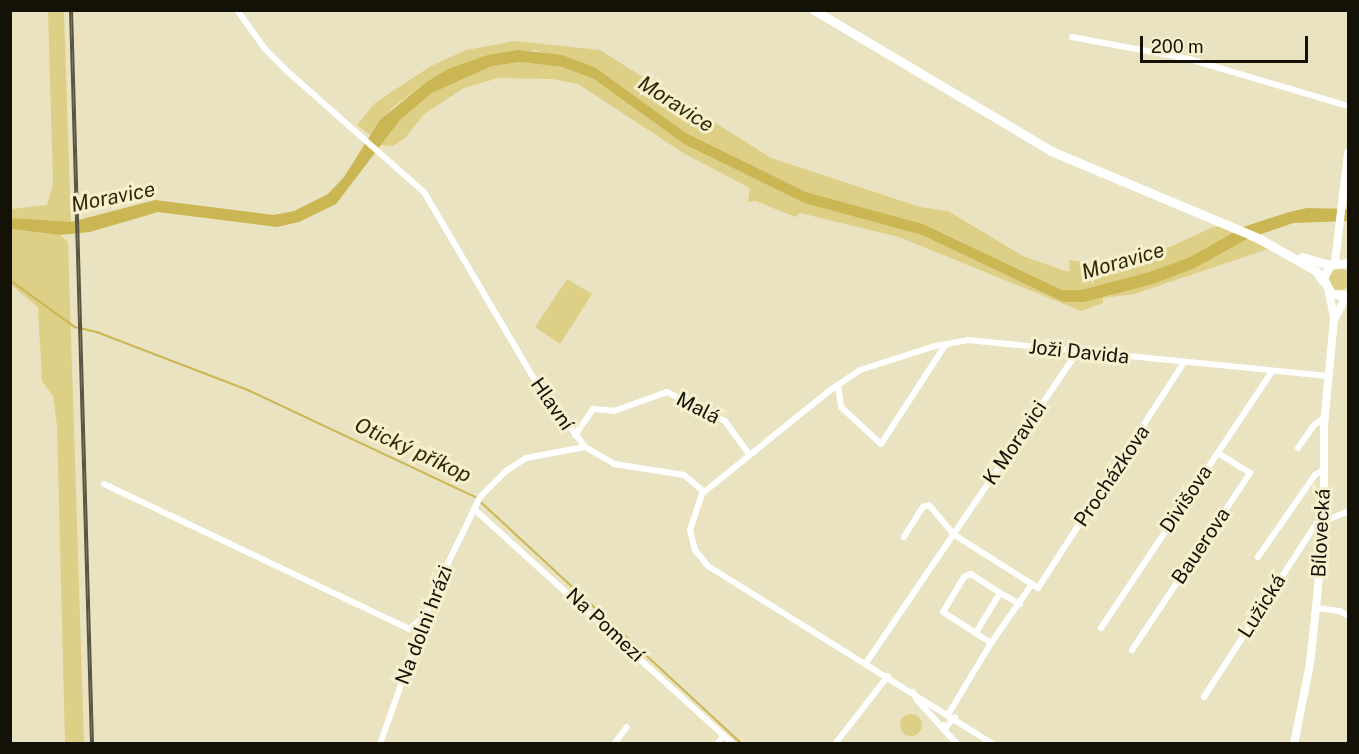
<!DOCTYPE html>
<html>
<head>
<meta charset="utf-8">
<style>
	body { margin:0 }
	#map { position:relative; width:1359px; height:754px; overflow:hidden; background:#e9e3c1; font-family:"Public Sans",sans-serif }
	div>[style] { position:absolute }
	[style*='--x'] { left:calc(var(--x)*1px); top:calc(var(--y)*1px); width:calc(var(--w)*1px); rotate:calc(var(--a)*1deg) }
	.green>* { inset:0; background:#decf86 }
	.round { border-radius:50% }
	.water>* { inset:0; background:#cab653 }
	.stream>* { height:1.5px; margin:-0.75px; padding:0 0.75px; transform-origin:0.75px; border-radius:0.75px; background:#cab653 }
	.minor>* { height:6px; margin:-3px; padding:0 3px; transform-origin:3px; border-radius:3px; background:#fff }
	.secondary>* { height:8px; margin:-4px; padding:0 4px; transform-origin:4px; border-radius:4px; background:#fff }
	.primary>* { height:9px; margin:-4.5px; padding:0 4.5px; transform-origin:4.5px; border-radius:4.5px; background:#fff }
	.rail>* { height:4px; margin-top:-2px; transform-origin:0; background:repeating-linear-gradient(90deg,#f7f0ce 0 4.5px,#575441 0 9px); box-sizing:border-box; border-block:2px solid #575441 }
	span { translate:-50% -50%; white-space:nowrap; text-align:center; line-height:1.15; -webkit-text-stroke:6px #f7f0ce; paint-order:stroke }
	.street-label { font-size:20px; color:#141206 }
	.water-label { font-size:21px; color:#312900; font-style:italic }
	.frame { position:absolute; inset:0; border:12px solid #141206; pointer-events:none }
	.scale { position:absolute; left:1140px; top:36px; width:168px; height:27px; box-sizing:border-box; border:3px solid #141206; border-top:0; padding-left:8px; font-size:18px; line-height:21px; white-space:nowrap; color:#141206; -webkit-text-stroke:4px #f7f0ce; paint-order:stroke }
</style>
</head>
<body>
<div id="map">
	<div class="green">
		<div style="clip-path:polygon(48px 11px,64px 11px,71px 222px,57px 223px,11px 218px,11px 209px,47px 205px,53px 184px)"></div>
		<div style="clip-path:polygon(515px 41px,600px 50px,771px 158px,920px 207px,948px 211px,1023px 256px,1065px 271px,1070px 271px,1069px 260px,1113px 266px,1172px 246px,1211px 228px,1221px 226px,1233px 233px,1190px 257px,1149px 272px,1081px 290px,1062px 290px,923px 224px,806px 192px,686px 133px,596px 68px,534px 50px,425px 83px,392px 108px,370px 135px,357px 125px,375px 103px,431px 66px,466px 50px)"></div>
		<div style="clip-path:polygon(521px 62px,562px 67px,594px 79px,684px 144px,804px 203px,922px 235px,1063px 302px,1110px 296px,1247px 239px,1268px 249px,1134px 294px,1103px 298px,1103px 303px,1081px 311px,899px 237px,800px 213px,795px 217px,756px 201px,748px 202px,750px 188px,685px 154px,578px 84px,552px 79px,498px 78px,464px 88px,424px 114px,405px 138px,393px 146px,381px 145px,400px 120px,432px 93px,492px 66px)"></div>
		<div style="clip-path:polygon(11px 229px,60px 235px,68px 242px,84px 743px,65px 743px,57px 425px,53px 396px,42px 381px,38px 307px,11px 285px)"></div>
		<div class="round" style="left:1328px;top:268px;width:22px;height:22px"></div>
		<div style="clip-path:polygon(567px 279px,592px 294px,560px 344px,535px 327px)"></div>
		<div class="round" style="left:900px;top:714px;width:22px;height:22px"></div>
	</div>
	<div class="water">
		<div style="clip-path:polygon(518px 50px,562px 55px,596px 68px,686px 133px,806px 192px,923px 224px,1062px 290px,1081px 290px,1149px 272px,1190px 257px,1243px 227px,1289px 212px,1307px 208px,1348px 209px,1348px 221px,1293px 223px,1247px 239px,1195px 268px,1153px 284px,1084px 302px,1063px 302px,922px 235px,804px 203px,684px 144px,594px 79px,562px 67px,521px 62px,492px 66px,432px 93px,400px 120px,336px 204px,299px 222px,277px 227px,158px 212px,90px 232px,60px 235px,11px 229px,11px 218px,71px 222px,155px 200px,274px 215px,294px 211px,328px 194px,344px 177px,380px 120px,425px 83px,448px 69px,488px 55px)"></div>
	</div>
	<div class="stream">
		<div style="--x:10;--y:280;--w:80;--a:35.9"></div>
		<div style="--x:75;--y:327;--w:23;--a:13"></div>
		<div style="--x:97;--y:332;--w:162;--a:21"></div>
		<div style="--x:248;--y:390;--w:253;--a:25.2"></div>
		<div style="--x:481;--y:502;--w:356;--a:42.8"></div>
	</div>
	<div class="minor">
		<div style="--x:237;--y:10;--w:48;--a:54.3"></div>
		<div style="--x:265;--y:49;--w:31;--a:45"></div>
		<div style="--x:287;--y:71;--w:183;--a:41.5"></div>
		<div style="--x:424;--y:192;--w:211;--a:59.5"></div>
		<div style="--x:531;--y:374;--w:91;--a:53.5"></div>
		<div style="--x:585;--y:447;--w:34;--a:30"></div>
		<div style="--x:614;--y:464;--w:71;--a:8.9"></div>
		<div style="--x:684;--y:475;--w:25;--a:40"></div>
		<div style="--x:703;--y:491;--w:41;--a:108.4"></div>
		<div style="--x:690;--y:530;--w:21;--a:76"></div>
		<div style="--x:695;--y:550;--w:21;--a:51"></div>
		<div style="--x:708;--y:566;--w:336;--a:32"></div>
		<div style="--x:1072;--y:37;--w:119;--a:10.6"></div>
		<div style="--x:1189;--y:59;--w:166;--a:16.5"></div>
		<div style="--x:838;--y:385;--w:22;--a:82"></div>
		<div style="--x:841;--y:407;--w:54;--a:42.8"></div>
		<div style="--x:881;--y:444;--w:119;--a:-57"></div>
		<div style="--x:575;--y:435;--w:32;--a:-55"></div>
		<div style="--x:593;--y:409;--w:21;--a:5"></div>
		<div style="--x:614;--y:411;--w:56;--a:-19.7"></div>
		<div style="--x:667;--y:392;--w:65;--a:26.6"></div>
		<div style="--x:725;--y:421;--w:41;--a:54"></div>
		<div style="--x:1298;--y:448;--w:28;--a:-55"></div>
		<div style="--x:1314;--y:425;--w:12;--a:-35"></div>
		<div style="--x:104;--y:484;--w:338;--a:25.4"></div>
		<div style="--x:409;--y:629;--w:19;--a:-39"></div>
		<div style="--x:703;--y:493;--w:162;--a:-39"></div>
		<div style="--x:829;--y:391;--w:37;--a:-34"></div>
		<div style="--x:860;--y:370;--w:79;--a:-17.7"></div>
		<div style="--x:935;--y:346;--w:34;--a:-10"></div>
		<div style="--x:968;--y:340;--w:362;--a:5.7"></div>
		<div style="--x:474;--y:509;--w:350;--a:42.2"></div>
		<div style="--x:904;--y:537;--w:36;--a:-58"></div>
		<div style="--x:923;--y:507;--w:6;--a:-18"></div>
		<div style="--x:929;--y:505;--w:38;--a:50"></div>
		<div style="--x:953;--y:534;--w:101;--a:32.4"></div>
		<div style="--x:1038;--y:588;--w:269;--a:-57.1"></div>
		<div style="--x:1258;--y:557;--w:100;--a:-55.2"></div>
		<div style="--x:1315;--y:475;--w:9;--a:-32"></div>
		<div style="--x:1316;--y:608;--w:24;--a:7"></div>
		<div style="--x:1340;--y:611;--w:9;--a:32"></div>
		<div style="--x:1101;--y:628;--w:308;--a:-56.3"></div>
		<div style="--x:977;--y:631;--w:44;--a:-58.8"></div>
		<div style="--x:1000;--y:593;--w:23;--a:29"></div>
		<div style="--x:991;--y:643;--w:72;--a:-55.2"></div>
		<div style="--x:1132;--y:650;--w:213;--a:-56.3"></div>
		<div style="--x:1250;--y:473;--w:38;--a:-148"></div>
		<div style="--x:866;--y:663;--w:376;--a:-55.8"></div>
		<div style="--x:913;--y:692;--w:9;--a:63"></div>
		<div style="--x:917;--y:700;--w:59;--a:47.7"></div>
		<div style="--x:1204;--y:697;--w:206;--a:-57.1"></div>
		<div style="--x:1316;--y:524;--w:34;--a:-21"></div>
		<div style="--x:949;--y:713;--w:82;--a:-59"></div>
		<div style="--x:991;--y:643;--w:57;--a:-147.1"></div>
		<div style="--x:943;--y:612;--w:41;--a:-59"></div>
		<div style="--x:964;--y:577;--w:8;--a:-23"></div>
		<div style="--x:971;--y:574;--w:35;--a:33"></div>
		<div style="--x:940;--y:725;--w:7;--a:8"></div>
		<div style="--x:947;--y:726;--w:12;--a:-48"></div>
		<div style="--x:380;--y:744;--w:159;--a:-70.5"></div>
		<div style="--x:433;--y:594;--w:108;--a:-64.1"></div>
		<div style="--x:480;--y:497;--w:37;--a:-45"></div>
		<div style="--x:506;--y:471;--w:24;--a:-33"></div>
		<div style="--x:526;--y:458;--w:60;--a:-10.6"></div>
		<div style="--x:614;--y:744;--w:21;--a:-53"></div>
		<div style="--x:717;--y:744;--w:11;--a:-52"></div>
		<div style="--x:835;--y:744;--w:86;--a:-52.1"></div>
	</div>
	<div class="secondary">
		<div style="--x:1335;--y:262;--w:110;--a:-83.2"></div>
		<div style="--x:1329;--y:293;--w:25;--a:78"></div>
		<div style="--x:1294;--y:744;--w:82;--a:-78.7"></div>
		<div style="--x:1310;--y:664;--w:56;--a:-83.9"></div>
		<div style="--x:1316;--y:608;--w:89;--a:-84.9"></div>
		<div style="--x:1324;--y:519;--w:94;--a:-90"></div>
		<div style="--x:1324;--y:425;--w:105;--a:-84.6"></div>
		<div style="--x:1334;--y:320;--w:27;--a:-63"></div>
	</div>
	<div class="primary">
		<div style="--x:814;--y:10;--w:276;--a:30.7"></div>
		<div style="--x:1051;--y:151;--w:227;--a:22.8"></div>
		<div style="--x:1260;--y:239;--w:64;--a:29.7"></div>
		<div style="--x:1316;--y:271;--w:12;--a:55"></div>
		<div style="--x:1302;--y:257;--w:29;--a:16"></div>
		<div style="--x:1348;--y:263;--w:18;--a:174"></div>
		<div style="--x:1330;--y:265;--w:15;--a:118"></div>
		<div style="--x:1323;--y:278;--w:18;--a:63"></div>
		<div style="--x:1331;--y:294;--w:17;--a:3"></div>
	</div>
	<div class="rail">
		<div style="--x:71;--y:10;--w:734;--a:88.36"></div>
	</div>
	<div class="street-label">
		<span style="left:1079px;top:352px;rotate:6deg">Joži Davida</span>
		<span style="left:552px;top:404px;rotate:55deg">Hlavní</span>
		<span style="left:698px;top:408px;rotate:27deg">Malá</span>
		<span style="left:1015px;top:443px;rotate:-56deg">K Moravici</span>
		<span style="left:1112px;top:476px;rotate:-56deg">Procházkova</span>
		<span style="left:1186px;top:499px;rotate:-56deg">Divišova</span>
		<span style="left:1321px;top:533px;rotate:-87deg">Bílovecká</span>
		<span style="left:1201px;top:546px;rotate:-56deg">Bauerova</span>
		<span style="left:1262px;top:606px;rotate:-58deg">Lužická</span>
		<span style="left:424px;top:625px;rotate:-69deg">Na dolni hrázi</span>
		<span style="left:605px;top:625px;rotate:43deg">Na Pomezí</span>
	</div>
	<div class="water-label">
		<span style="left:676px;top:104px;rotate:33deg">Moravice</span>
		<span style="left:113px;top:197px;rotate:-11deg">Moravice</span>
		<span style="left:1123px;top:261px;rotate:-16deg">Moravice</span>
		<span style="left:413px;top:450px;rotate:25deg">Otický příkop</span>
	</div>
	<div class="frame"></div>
	<div class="scale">200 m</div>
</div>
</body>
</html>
